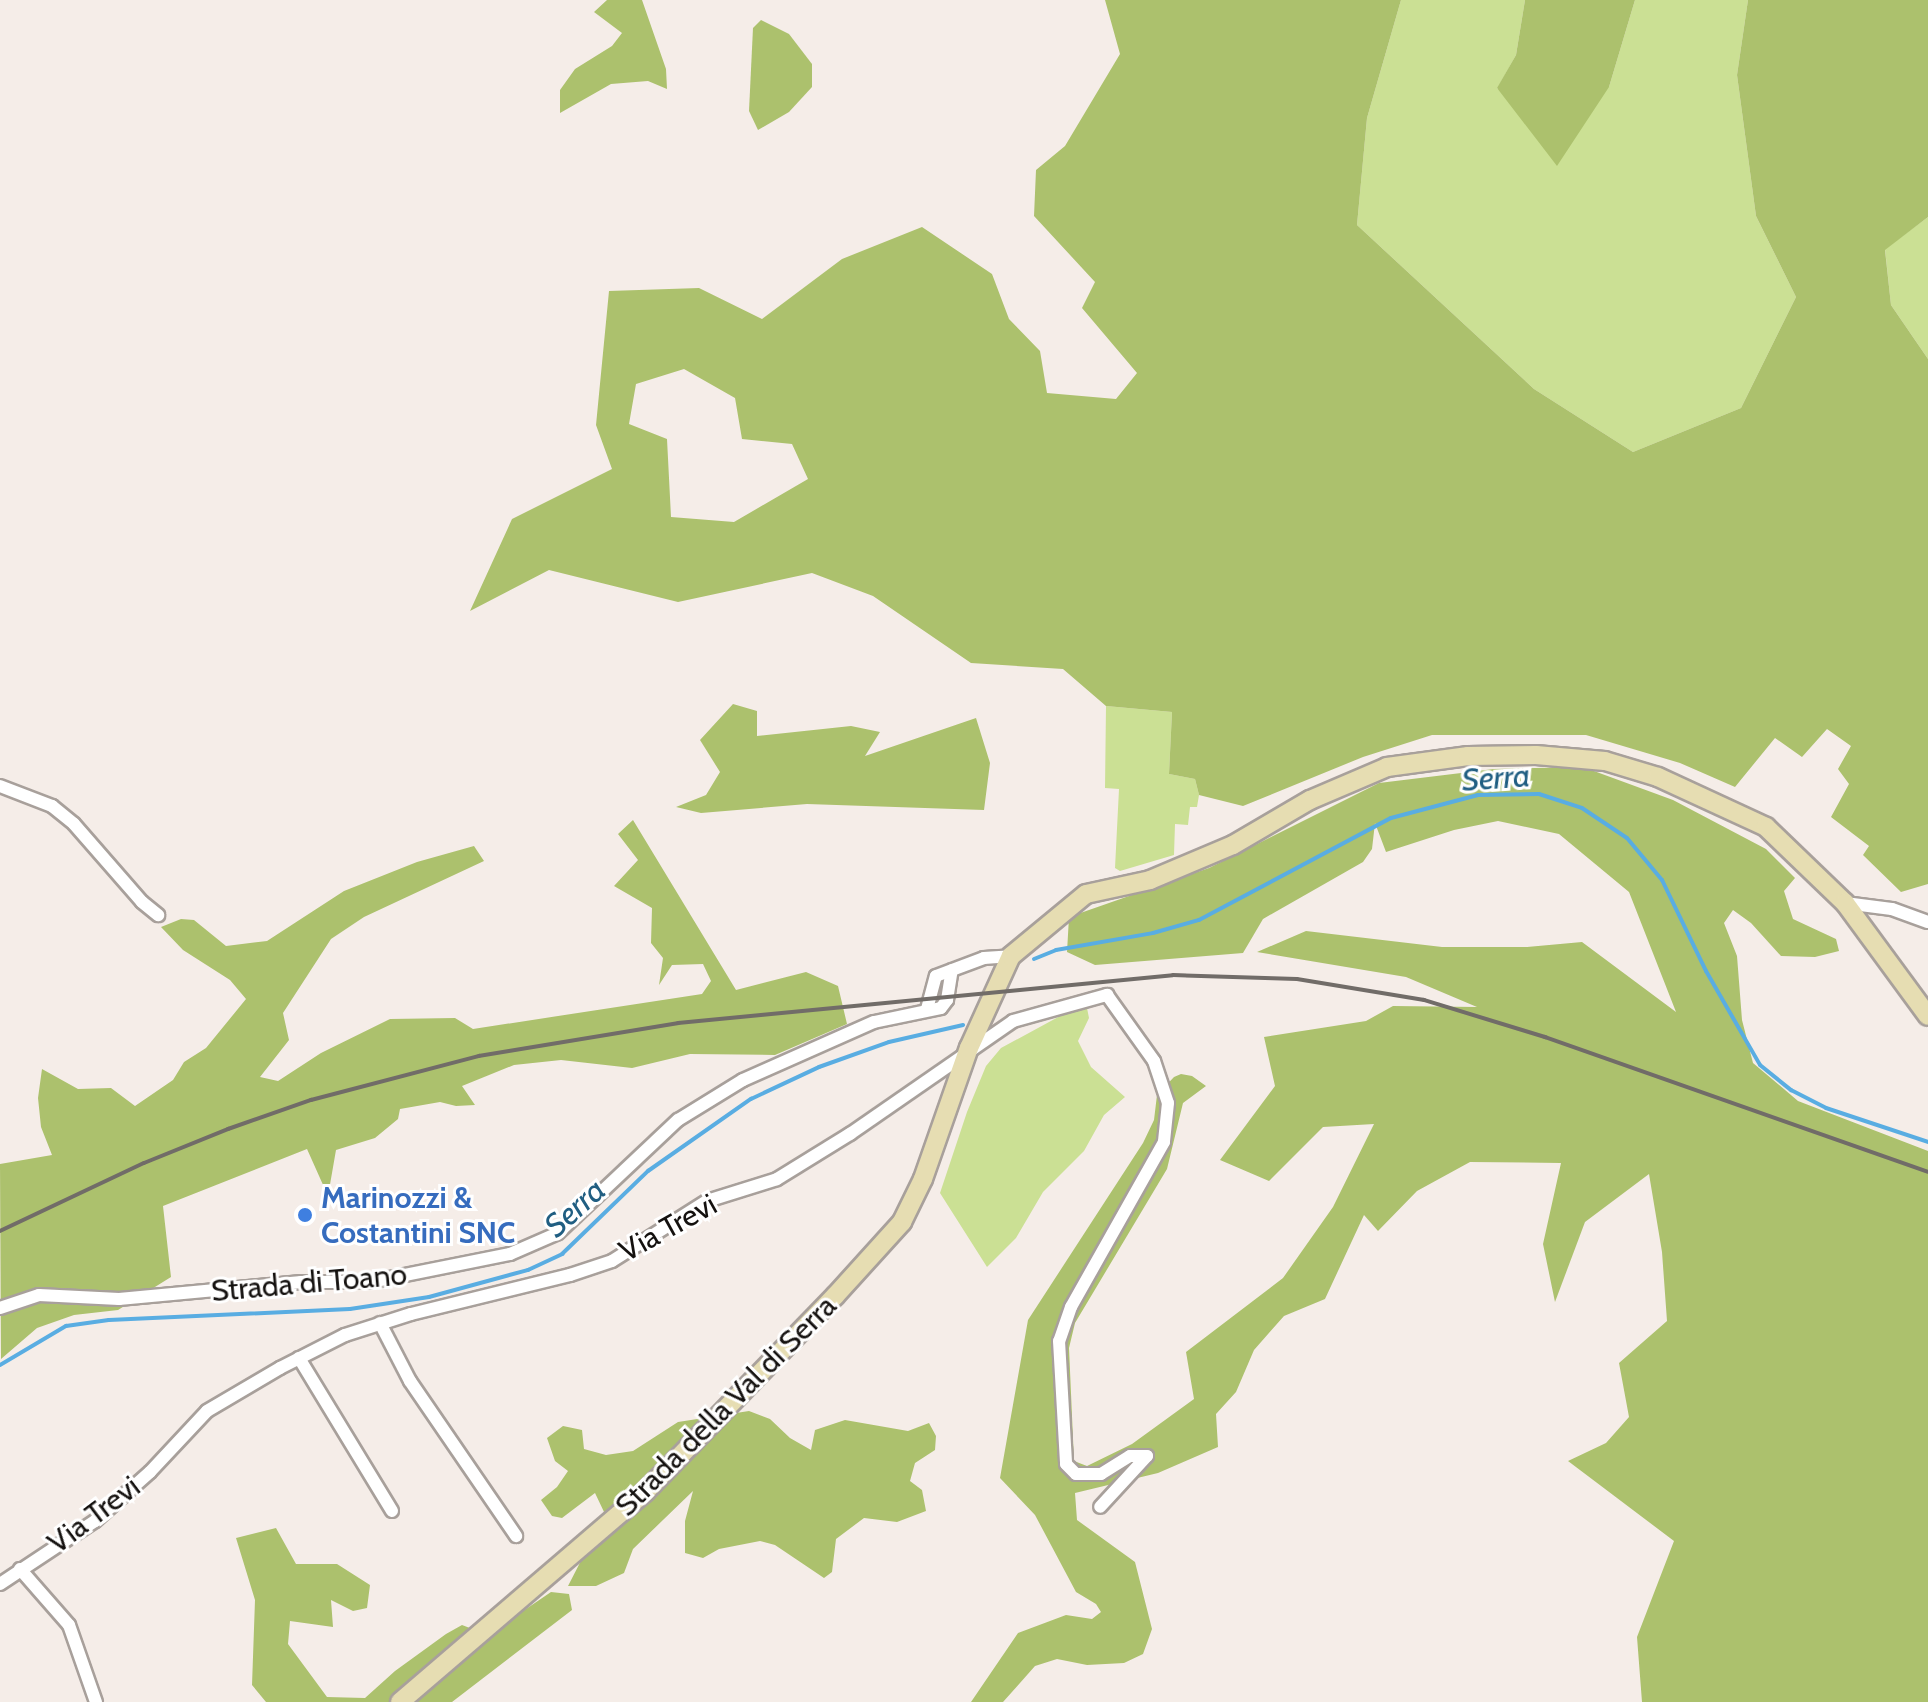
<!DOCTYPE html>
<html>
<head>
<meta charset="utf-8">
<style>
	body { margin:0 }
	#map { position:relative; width:1928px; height:1702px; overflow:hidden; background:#f5ede8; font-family:Cabin,sans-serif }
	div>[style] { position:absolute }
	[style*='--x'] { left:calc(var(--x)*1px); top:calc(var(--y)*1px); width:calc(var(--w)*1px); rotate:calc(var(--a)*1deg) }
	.green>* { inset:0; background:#cbe094 }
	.forest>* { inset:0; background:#acc16d }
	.stream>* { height:4px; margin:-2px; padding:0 2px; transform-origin:2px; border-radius:2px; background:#59ade2 }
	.roads { filter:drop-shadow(2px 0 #a8a09b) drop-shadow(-2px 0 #a8a09b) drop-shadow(0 2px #a8a09b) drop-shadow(0 -2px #a8a09b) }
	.street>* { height:12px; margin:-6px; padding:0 6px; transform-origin:6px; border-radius:6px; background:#fff }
	.secondary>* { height:18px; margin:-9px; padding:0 9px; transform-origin:9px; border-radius:9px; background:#e6ddb2 }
	.rail>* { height:4px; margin:-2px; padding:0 2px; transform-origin:2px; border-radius:2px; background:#716c68 }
	.dots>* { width:22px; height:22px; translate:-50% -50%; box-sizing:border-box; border:4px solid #fff; border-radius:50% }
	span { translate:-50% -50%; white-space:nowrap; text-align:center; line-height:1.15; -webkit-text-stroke:6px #fff; paint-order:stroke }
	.shop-label { font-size:30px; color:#366cbe; font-weight:700 }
	.left { translate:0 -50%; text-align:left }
	.street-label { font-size:30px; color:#14110f }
	.water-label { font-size:32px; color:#205e82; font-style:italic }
</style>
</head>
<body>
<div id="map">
	<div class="green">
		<div style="clip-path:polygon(1401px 0,1525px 0,1516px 55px,1497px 89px,1609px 87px,1635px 0,1748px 0,1737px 75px,1756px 216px,1796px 297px,1741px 408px,1633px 452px,1534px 389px,1357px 225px,1367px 118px)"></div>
		<div style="clip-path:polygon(1928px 217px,1928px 359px,1891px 305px,1885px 249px)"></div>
		<div style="clip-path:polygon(1106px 706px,1172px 712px,1169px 774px,1195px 779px,1199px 795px,1197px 807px,1190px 807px,1188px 825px,1175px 824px,1174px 855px,1120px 871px,1115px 868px,1119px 789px,1105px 788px)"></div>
		<div style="clip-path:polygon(1087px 1008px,1089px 1018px,1078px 1041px,1091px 1067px,1125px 1097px,1104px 1115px,1084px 1151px,1043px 1192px,1016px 1238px,987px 1267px,940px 1193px,967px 1112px,986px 1066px,1001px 1048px,1073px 1009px)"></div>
	</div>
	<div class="forest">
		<div style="clip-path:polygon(607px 0,642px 0,666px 69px,667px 89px,648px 81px,611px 84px,560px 113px,560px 90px,575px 69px,612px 46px,622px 33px,594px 12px)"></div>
		<div style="clip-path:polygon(evenodd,1105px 0,1401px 0,1367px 118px,1357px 225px,1534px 389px,1633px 452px,1741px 408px,1796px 297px,1756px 216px,1737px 75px,1748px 0,1928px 0,1928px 217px,1885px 250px,1891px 305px,1928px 359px,1928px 884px,1901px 892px,1863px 855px,1869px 846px,1831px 817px,1849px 784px,1838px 769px,1851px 746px,1827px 729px,1802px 757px,1775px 738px,1735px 787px,1680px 763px,1586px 735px,1432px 735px,1363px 757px,1243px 806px,1199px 795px,1195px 779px,1169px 774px,1172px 712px,1106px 706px,1063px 669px,971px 663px,873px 596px,812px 573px,678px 602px,549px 570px,470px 611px,512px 519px,612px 469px,596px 425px,609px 291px,699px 288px,762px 319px,842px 259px,922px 227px,992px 274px,1009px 319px,1040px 351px,1047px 393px,1116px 399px,1137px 373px,1082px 308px,1095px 282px,1034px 216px,1036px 170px,1065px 146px,1120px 54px,1105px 0,684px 369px,735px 398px,742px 439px,792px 444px,808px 479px,734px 522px,671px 517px,667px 439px,629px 424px,636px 384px,684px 369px)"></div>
		<div style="clip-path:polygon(1525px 0,1635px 0,1609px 87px,1557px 166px,1497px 88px,1516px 55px)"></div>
		<div style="clip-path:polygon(761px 20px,789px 34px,812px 64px,812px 87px,789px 112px,758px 130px,749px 111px,753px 28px)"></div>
		<div style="clip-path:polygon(733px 704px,757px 711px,757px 736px,851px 726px,880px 732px,865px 756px,976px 718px,990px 763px,984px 810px,807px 804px,701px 813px,676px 807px,706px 795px,720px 772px,700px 740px)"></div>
		<div style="clip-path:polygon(1583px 767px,1673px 800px,1766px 849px,1795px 878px,1784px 891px,1793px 919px,1836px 939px,1839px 951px,1815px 957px,1781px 956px,1751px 923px,1733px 910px,1724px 923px,1737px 956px,1742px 1020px,1753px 1063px,1798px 1101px,1928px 1151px,1928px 1702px,1642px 1702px,1637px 1637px,1674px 1541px,1568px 1461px,1606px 1443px,1629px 1417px,1619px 1363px,1667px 1321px,1662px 1252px,1649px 1174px,1585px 1222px,1555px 1302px,1543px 1244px,1561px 1163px,1470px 1162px,1417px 1191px,1378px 1231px,1364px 1215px,1325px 1299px,1284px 1316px,1254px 1350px,1236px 1392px,1216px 1414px,1218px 1447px,1158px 1473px,1075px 1493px,1077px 1520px,1135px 1562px,1152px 1629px,1143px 1654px,1124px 1663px,1087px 1665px,1057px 1659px,1035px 1666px,1003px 1702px,971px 1702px,1018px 1633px,1066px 1615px,1092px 1619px,1101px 1612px,1096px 1604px,1076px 1592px,1035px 1515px,1000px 1478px,1028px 1320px,1143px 1143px,1154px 1120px,1157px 1095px,1174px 1077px,1181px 1074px,1192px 1076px,1206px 1086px,1183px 1103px,1167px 1169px,1075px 1323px,1069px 1348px,1074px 1461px,1087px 1466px,1132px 1444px,1194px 1399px,1186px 1352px,1283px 1278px,1333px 1207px,1374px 1124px,1323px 1127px,1269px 1181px,1220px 1160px,1275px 1086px,1264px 1037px,1366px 1021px,1393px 1006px,1477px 1007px,1406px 977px,1257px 952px,1306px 931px,1442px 947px,1527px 947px,1582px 942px,1676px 1012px,1629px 892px,1559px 834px,1498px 821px,1454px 830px,1386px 852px,1375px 823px,1372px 849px,1363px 862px,1263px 919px,1243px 953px,1095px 965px,1067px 952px,1069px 917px,1209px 868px,1379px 783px,1494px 769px)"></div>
		<div style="clip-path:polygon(633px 820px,736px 990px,806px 972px,838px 986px,847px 1024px,775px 1055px,690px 1054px,632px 1068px,561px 1060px,514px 1065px,462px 1086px,475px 1105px,456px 1106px,440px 1102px,400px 1109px,398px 1119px,375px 1138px,336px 1150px,328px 1196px,307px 1149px,163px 1206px,171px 1277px,118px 1310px,74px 1315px,37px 1328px,1px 1359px,0 1164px,52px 1155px,41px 1127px,38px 1098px,42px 1069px,78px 1089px,111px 1088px,135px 1106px,173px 1080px,184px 1062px,206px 1048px,246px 999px,230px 980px,183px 950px,161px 927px,181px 919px,194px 920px,226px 946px,267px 941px,344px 891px,417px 862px,474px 846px,484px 861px,364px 917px,331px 939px,283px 1013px,289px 1040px,260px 1077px,278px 1081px,321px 1053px,390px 1019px,455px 1018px,473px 1029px,702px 994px,711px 981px,703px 964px,672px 965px,659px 985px,663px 958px,651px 943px,652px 908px,614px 886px,638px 860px,618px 834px)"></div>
		<div style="clip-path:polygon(749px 1411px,770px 1419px,790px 1438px,811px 1450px,815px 1430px,845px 1420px,908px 1431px,929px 1423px,936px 1436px,935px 1450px,915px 1463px,910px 1481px,922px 1490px,926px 1511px,897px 1522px,864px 1518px,836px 1539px,832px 1572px,824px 1578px,775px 1545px,760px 1541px,719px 1549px,703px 1558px,685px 1553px,685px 1521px,693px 1491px,633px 1549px,624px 1573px,596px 1586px,568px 1586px,605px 1514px,595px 1493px,562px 1518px,552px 1516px,541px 1500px,557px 1487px,568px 1471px,555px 1461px,547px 1438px,563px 1426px,582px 1430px,584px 1449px,606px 1455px,633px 1451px,678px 1422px)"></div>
		<div style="clip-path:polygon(276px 1528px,296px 1564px,337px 1564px,370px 1585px,367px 1608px,353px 1611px,331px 1600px,333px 1627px,290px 1621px,288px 1644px,327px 1697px,365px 1698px,395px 1671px,446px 1634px,462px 1625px,488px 1635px,551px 1592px,569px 1594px,572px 1610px,452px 1702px,266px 1702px,252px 1685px,255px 1600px,236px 1538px)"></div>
	</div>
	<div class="stream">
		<div style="--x:1034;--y:959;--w:24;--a:-22"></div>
		<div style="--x:1056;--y:950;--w:98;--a:-9.9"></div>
		<div style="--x:1153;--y:933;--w:48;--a:-15.8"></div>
		<div style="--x:1199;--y:920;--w:217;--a:-28"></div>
		<div style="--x:1391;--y:818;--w:90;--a:-14.8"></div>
		<div style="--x:1478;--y:795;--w:61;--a:-0.9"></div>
		<div style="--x:1539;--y:794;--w:45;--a:18"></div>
		<div style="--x:1582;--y:808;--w:54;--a:33.7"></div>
		<div style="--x:1627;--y:838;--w:55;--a:50.2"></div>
		<div style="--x:1662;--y:880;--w:101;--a:64.2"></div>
		<div style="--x:1706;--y:971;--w:108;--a:60.1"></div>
		<div style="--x:1760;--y:1065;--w:40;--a:39"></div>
		<div style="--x:1791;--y:1090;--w:39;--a:27"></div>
		<div style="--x:1826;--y:1108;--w:108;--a:18.4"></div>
		<div style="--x:0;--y:1365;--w:77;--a:-30.6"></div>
		<div style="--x:66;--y:1326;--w:43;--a:-7.9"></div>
		<div style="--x:109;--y:1320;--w:241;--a:-2.6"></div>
		<div style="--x:350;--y:1309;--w:80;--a:-8.6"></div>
		<div style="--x:429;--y:1297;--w:103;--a:-15.3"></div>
		<div style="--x:528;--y:1270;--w:38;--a:-25"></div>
		<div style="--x:562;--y:1254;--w:120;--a:-44"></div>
		<div style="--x:648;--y:1171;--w:126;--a:-35"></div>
		<div style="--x:751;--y:1099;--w:75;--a:-25.2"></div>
		<div style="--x:819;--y:1067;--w:74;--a:-19.7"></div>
		<div style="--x:889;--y:1042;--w:76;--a:-12.9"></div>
	</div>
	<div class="roads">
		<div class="street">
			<div style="--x:0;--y:786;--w:56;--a:21"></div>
			<div style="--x:52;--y:806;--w:28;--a:39"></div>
			<div style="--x:74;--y:824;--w:103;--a:48.9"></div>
			<div style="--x:142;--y:902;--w:21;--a:39"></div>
			<div style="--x:1845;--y:903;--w:47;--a:7.3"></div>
			<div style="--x:1892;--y:909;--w:38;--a:20"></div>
			<div style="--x:927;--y:1009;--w:34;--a:-75"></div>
			<div style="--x:936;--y:976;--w:51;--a:-20.6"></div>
			<div style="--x:984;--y:958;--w:27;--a:-4"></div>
			<div style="--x:0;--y:1308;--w:41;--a:-18.4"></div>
			<div style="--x:39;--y:1295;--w:80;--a:2.9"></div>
			<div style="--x:119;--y:1299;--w:183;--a:-5.3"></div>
			<div style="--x:301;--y:1282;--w:69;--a:0"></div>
			<div style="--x:370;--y:1282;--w:143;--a:-11.3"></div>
			<div style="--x:510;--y:1254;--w:52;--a:-23.6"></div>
			<div style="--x:558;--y:1233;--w:165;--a:-43.3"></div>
			<div style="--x:678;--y:1120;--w:76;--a:-31.6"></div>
			<div style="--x:743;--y:1080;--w:143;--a:-23.9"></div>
			<div style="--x:874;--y:1022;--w:68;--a:-11.8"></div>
			<div style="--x:941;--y:1008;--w:10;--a:-53"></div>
			<div style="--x:947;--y:1000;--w:30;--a:-81"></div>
			<div style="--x:380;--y:1323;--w:65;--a:62.7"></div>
			<div style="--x:410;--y:1381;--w:188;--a:55.6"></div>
			<div style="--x:299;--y:1358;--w:179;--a:58.7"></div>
			<div style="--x:20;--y:1569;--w:74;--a:48.8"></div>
			<div style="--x:69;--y:1625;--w:82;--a:70.7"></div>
			<div style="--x:0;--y:1584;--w:114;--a:-33.6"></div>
			<div style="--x:95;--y:1521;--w:74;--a:-41.7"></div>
			<div style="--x:150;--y:1472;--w:83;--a:-46.9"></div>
			<div style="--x:207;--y:1411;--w:85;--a:-30.5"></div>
			<div style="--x:280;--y:1368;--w:73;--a:-26.9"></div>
			<div style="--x:345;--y:1335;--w:69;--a:-17.7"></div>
			<div style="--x:411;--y:1314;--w:164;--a:-13.8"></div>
			<div style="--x:570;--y:1275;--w:44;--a:-18.4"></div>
			<div style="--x:612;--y:1261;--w:112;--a:-32.3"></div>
			<div style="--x:707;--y:1201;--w:73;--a:-17.4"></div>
			<div style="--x:777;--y:1179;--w:86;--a:-31.7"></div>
			<div style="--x:850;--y:1134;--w:198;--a:-34.7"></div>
			<div style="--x:1013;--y:1021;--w:98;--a:-15.5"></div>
			<div style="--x:1107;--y:995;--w:81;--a:54.5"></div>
			<div style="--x:1154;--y:1061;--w:44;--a:71.6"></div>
			<div style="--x:1168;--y:1103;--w:39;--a:96"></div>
			<div style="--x:1164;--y:1142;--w:189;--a:119.4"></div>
			<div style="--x:1071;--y:1307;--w:36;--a:109"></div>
			<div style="--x:1059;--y:1341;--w:123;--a:86.7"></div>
			<div style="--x:1066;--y:1464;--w:14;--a:45"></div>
			<div style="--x:1076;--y:1474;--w:25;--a:0"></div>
			<div style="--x:1101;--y:1474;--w:34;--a:-32"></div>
			<div style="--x:1130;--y:1456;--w:17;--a:0"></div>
			<div style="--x:1147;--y:1456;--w:69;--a:132.7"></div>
		</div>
		<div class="secondary">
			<div style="--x:400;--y:1702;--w:323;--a:-40.6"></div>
			<div style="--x:645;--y:1492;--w:273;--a:-45.9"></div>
			<div style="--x:835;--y:1296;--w:100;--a:-47.8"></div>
			<div style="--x:902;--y:1222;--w:48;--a:-64"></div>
			<div style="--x:923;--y:1179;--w:139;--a:-70.7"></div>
			<div style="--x:969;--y:1048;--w:101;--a:-65.5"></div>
			<div style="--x:1011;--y:956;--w:97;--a:-39.6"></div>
			<div style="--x:1086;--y:894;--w:66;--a:-12.3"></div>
			<div style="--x:1150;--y:880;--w:90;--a:-22.9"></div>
			<div style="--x:1233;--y:845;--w:89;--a:-30.3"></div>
			<div style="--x:1310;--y:800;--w:84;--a:-23.2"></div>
			<div style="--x:1387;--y:767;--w:82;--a:-7.7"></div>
			<div style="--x:1468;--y:756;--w:68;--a:-0.8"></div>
			<div style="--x:1536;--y:755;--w:69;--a:5"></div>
			<div style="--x:1605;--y:761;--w:55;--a:16.8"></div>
			<div style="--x:1658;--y:777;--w:119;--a:24.8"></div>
			<div style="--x:1766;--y:827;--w:110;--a:43.9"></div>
			<div style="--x:1845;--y:903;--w:140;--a:53.7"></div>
		</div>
	</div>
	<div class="rail">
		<div style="--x:0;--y:1231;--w:159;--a:-25.3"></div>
		<div style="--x:144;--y:1163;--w:91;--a:-22"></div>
		<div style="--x:228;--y:1129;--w:88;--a:-19.3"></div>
		<div style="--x:311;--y:1100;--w:174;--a:-14.7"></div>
		<div style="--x:479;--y:1056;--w:202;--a:-9.4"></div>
		<div style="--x:678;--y:1023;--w:497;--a:-5.5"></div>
		<div style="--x:1173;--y:975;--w:124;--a:1.8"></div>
		<div style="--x:1297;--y:979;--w:129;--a:9.4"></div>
		<div style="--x:1424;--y:1000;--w:127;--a:17"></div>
		<div style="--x:1545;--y:1037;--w:406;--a:19.4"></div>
	</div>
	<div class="dots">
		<div style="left:305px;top:1215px;background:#3f7fe0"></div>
	</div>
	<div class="shop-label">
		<span class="left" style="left:321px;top:1215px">Marinozzi &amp;<br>Costantini SNC</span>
	</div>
	<div class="street-label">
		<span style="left:668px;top:1228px;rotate:-29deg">Via Trevi</span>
		<span style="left:309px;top:1283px;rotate:-5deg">Strada di Toano</span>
		<span style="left:726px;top:1406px;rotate:-45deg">Strada della Val di Serra</span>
		<span style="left:94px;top:1515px;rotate:-37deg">Via Trevi</span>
	</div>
	<div class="water-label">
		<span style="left:1496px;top:778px;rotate:-4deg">Serra</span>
		<span style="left:575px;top:1208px;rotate:-42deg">Serra</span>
	</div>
</div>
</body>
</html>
